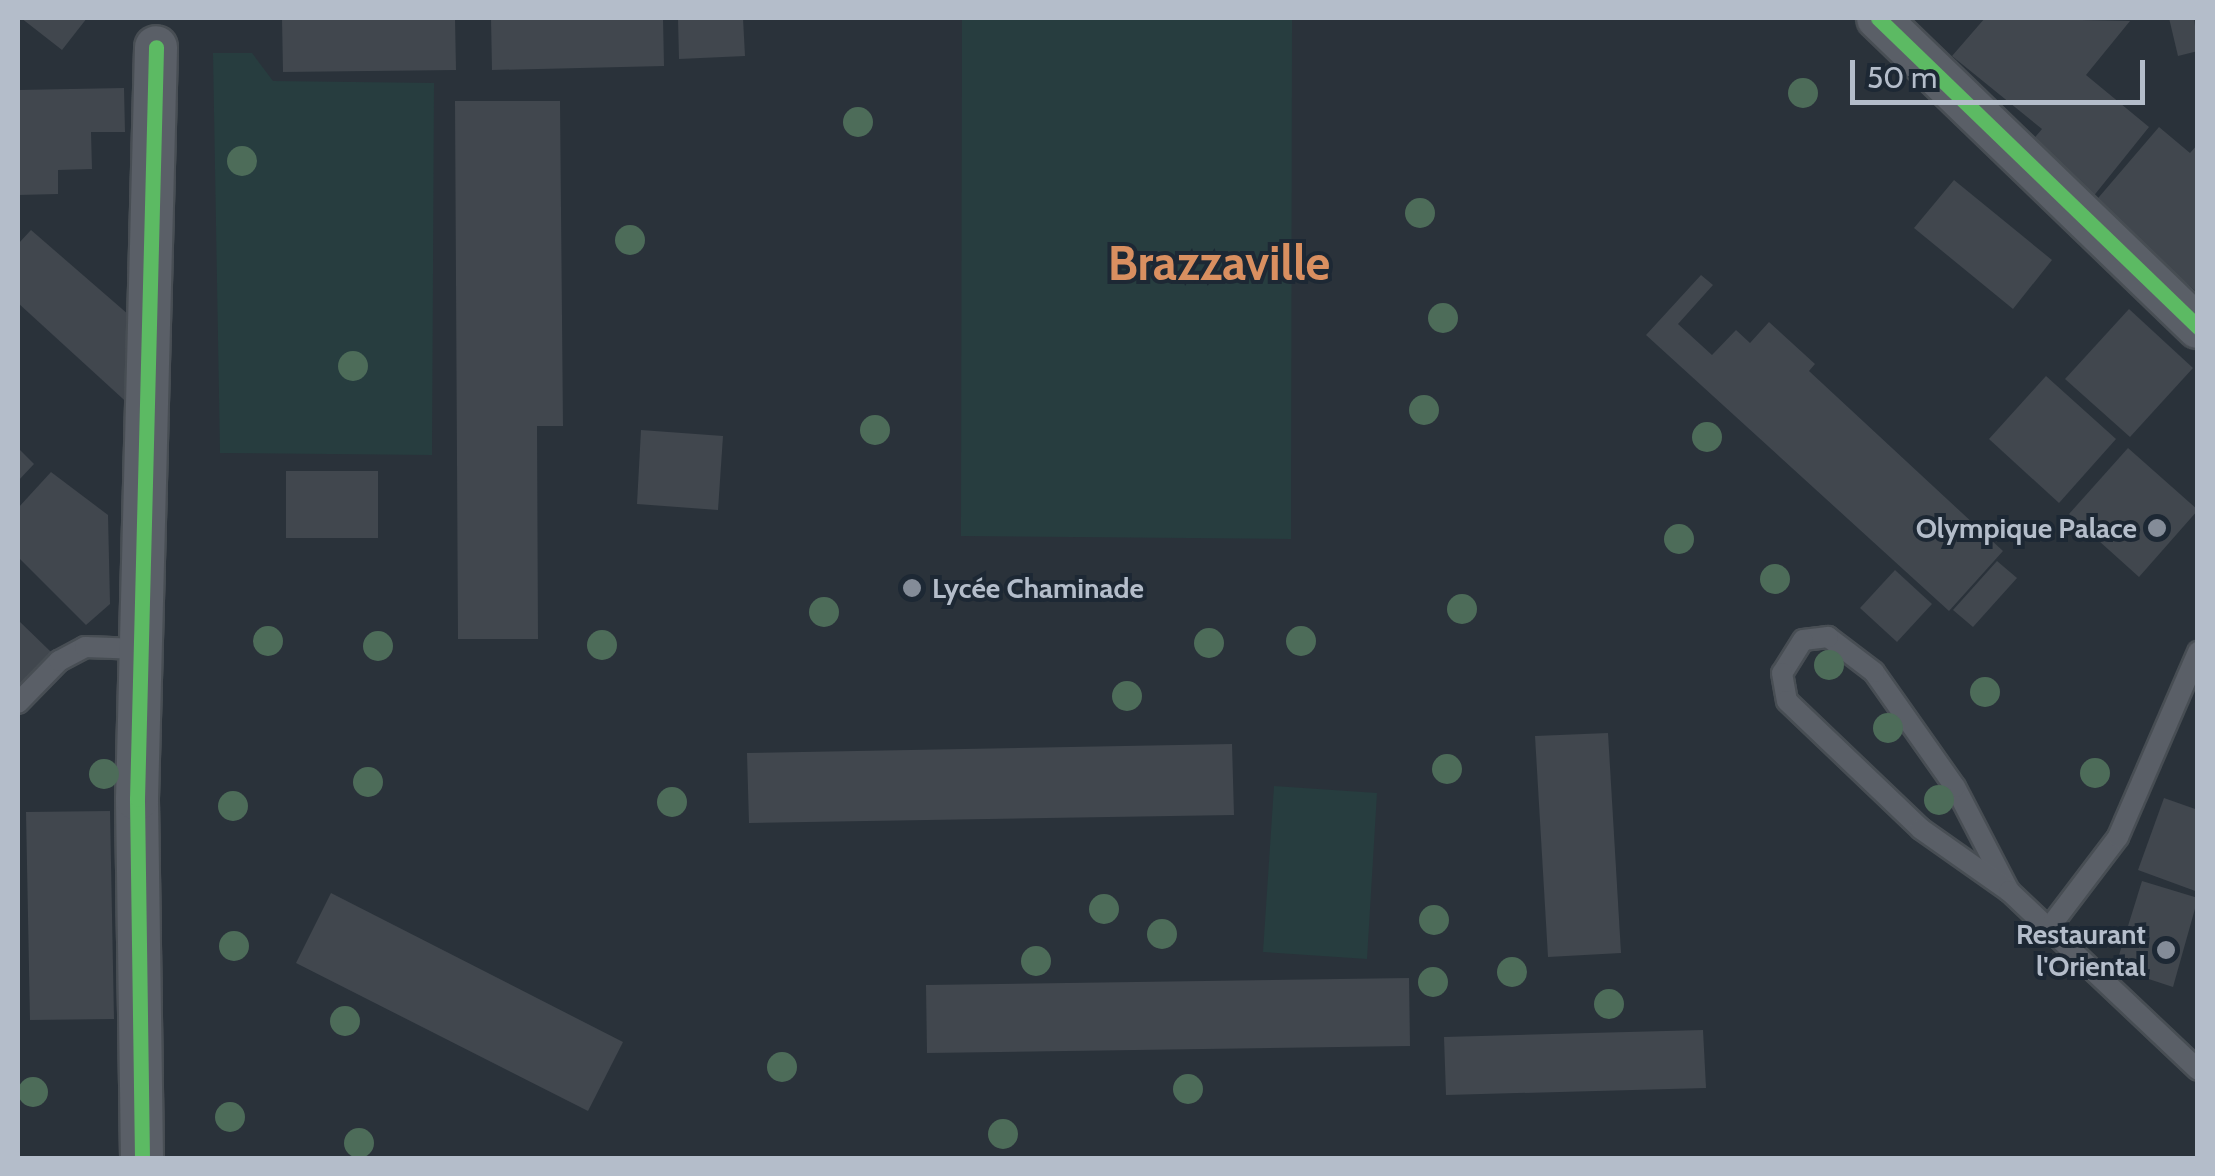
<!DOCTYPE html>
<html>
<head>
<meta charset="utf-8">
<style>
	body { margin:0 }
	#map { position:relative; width:2215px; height:1176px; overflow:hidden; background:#2a323a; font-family:Cabin,sans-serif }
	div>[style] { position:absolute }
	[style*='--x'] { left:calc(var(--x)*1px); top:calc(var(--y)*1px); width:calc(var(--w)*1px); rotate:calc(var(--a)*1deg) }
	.green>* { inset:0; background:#273d3f }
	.building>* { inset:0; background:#41474e }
	.roads { filter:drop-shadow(2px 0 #484e54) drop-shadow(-2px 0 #484e54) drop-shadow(0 2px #484e54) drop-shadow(0 -2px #484e54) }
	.lane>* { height:20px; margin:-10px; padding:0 10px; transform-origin:10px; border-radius:10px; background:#5a5f67 }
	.street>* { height:42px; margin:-21px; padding:0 21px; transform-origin:21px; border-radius:21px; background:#5a5f67 }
	.cycleway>* { height:15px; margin:-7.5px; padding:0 7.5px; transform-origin:7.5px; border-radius:7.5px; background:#5cba63 }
	.trees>* { width:30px; height:30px; margin:-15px; border-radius:50%; background:#4d6c59 }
	.dots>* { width:28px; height:28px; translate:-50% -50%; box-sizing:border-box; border:5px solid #1d2834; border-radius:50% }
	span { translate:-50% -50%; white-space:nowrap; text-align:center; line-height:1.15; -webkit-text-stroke:8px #1d2834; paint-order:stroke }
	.poi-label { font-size:28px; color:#b4bdca; font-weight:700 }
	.right { translate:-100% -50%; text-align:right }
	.left { translate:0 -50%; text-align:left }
	.town-label { font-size:48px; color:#d98f60; font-weight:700 }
	.frame { position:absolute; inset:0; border:20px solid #b4bdca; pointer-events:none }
	.scale { position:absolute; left:1850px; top:60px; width:295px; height:45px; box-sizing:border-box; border:5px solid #b4bdca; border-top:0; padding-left:12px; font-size:30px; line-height:35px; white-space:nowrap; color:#b4bdca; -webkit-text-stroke:8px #1d2834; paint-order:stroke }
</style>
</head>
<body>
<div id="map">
	<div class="green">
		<div style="clip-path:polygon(962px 18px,1292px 18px,1291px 539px,961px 536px)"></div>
		<div style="clip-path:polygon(213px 53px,252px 53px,273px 81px,434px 83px,432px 455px,220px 453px)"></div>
		<div style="clip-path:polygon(1274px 786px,1377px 793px,1367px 959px,1263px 952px)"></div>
	</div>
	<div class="building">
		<div style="clip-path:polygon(21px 18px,87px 18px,62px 50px)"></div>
		<div style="clip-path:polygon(282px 18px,455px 18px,456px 70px,283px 72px)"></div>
		<div style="clip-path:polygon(491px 18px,663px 18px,664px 66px,492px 70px)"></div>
		<div style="clip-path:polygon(678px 18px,743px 18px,745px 56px,679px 59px)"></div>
		<div style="clip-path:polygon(1985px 18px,2130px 21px,2086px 75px,2149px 127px,2088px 203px,2024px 150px,2042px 129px,1952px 56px)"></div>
		<div style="clip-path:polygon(2169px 18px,2194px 18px,2198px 51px,2178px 56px)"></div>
		<div style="clip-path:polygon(124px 88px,125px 132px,91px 132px,92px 169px,58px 170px,58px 194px,18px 195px,18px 90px)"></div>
		<div style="clip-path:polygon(455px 101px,560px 101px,563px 426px,537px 426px,538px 639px,458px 639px)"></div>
		<div style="clip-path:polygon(2159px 127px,2190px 153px,2198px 144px,2198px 293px,2093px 204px)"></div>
		<div style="clip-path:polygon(1954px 180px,2052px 260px,2013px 309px,1914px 228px)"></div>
		<div style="clip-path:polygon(31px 230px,144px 328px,134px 409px,18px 303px,18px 244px)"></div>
		<div style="clip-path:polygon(1701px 275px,1713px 285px,1678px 324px,1712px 355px,1736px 330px,1750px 343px,1769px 322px,1815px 364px,1809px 371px,2003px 551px,1949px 611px,1646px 335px)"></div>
		<div style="clip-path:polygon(2129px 309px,2193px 368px,2130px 437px,2065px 379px)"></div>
		<div style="clip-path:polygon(2046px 376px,2116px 439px,2059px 503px,1989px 439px)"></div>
		<div style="clip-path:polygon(641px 430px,723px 436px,718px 510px,637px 504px)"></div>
		<div style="clip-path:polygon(18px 448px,34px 464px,18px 481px)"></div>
		<div style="clip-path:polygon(2128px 448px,2198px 510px,2139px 577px,2069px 514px)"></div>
		<div style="clip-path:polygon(286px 471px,378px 471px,378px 538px,286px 538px)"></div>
		<div style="clip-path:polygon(51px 472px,108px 515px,110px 604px,86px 625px,18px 557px,18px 508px)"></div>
		<div style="clip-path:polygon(1997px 561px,2017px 578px,1973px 627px,1953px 610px)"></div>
		<div style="clip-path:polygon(1895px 570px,1932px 604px,1897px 642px,1860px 608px)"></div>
		<div style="clip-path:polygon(18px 620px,51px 652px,18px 687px)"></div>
		<div style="clip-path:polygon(1608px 733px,1621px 953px,1548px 957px,1535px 736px)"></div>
		<div style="clip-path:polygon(1232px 744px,1234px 815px,749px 823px,747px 753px)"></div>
		<div style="clip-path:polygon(2164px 798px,2198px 810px,2198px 892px,2138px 870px)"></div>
		<div style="clip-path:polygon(110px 811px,114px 1019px,30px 1020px,26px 812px)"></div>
		<div style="clip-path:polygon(2142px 881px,2198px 898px,2173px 987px,2115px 968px)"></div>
		<div style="clip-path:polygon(331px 893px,623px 1042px,588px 1111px,296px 963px)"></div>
		<div style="clip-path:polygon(1409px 978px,1410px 1046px,927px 1053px,926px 985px)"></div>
		<div style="clip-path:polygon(1703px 1030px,1706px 1088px,1446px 1095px,1444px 1037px)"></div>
	</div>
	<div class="roads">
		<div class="lane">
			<div style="--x:18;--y:703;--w:59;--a:-45.7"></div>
			<div style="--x:59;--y:661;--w:30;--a:-28"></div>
			<div style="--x:85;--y:647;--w:55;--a:2.1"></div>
			<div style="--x:2009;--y:891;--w:117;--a:-117.4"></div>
			<div style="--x:1955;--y:787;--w:141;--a:-125.2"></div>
			<div style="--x:1874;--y:672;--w:58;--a:-142.7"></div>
			<div style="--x:1828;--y:637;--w:25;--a:173"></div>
			<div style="--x:1803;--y:640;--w:39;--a:122"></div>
			<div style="--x:1782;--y:673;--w:28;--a:80"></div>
			<div style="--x:1787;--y:701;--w:185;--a:43.7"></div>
			<div style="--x:1921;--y:829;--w:108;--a:35.2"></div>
			<div style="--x:2009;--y:891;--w:260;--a:43.4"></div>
			<div style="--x:2049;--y:928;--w:114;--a:-52.8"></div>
			<div style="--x:2118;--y:837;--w:202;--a:-66.6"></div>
		</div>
		<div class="street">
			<div style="--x:1878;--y:18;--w:445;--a:44"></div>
			<div style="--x:142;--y:1158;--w:359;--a:-90.8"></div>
			<div style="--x:137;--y:799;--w:752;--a:-88.55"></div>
		</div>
	</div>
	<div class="cycleway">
		<div style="--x:1878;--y:18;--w:445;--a:44"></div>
		<div style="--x:142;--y:1158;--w:359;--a:-90.8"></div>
		<div style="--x:137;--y:799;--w:752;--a:-88.55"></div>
	</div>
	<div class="trees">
		<div style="left:1803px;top:93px"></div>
		<div style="left:858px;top:122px"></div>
		<div style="left:242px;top:161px"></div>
		<div style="left:1420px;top:213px"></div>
		<div style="left:630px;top:240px"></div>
		<div style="left:1443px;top:318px"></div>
		<div style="left:353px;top:366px"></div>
		<div style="left:1424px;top:410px"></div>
		<div style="left:875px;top:430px"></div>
		<div style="left:1707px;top:437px"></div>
		<div style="left:1679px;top:539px"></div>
		<div style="left:1775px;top:579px"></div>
		<div style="left:1462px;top:609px"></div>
		<div style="left:824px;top:612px"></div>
		<div style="left:268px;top:641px"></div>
		<div style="left:1301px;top:641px"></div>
		<div style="left:1209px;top:643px"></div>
		<div style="left:602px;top:645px"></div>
		<div style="left:378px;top:646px"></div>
		<div style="left:1829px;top:665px"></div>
		<div style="left:1985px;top:692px"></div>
		<div style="left:1127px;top:696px"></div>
		<div style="left:1888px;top:728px"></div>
		<div style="left:1447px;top:769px"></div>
		<div style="left:2095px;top:773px"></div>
		<div style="left:104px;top:774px"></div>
		<div style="left:368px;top:782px"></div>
		<div style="left:1939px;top:800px"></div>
		<div style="left:672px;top:802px"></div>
		<div style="left:233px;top:806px"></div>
		<div style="left:1104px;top:909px"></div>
		<div style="left:1434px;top:920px"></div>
		<div style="left:1162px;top:934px"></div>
		<div style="left:234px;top:946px"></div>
		<div style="left:1036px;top:961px"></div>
		<div style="left:1512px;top:972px"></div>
		<div style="left:1433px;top:982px"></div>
		<div style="left:1609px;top:1004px"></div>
		<div style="left:345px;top:1021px"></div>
		<div style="left:782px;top:1067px"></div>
		<div style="left:1188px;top:1089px"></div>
		<div style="left:33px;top:1092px"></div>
		<div style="left:230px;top:1117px"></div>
		<div style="left:1003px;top:1134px"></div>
		<div style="left:359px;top:1143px"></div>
	</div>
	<div class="dots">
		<div style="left:2157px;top:528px;background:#848c98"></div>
		<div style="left:912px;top:588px;background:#848c98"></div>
		<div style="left:2166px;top:950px;background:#848c98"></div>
	</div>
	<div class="poi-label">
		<span class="right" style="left:2137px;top:528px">Olympique Palace</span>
		<span class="left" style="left:932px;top:588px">Lycée Chaminade</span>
		<span class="right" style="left:2146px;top:950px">Restaurant<br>l'Oriental</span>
	</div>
	<div class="town-label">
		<span style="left:1219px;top:264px">Brazzaville</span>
	</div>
	<div class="frame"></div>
	<div class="scale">50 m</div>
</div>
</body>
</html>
